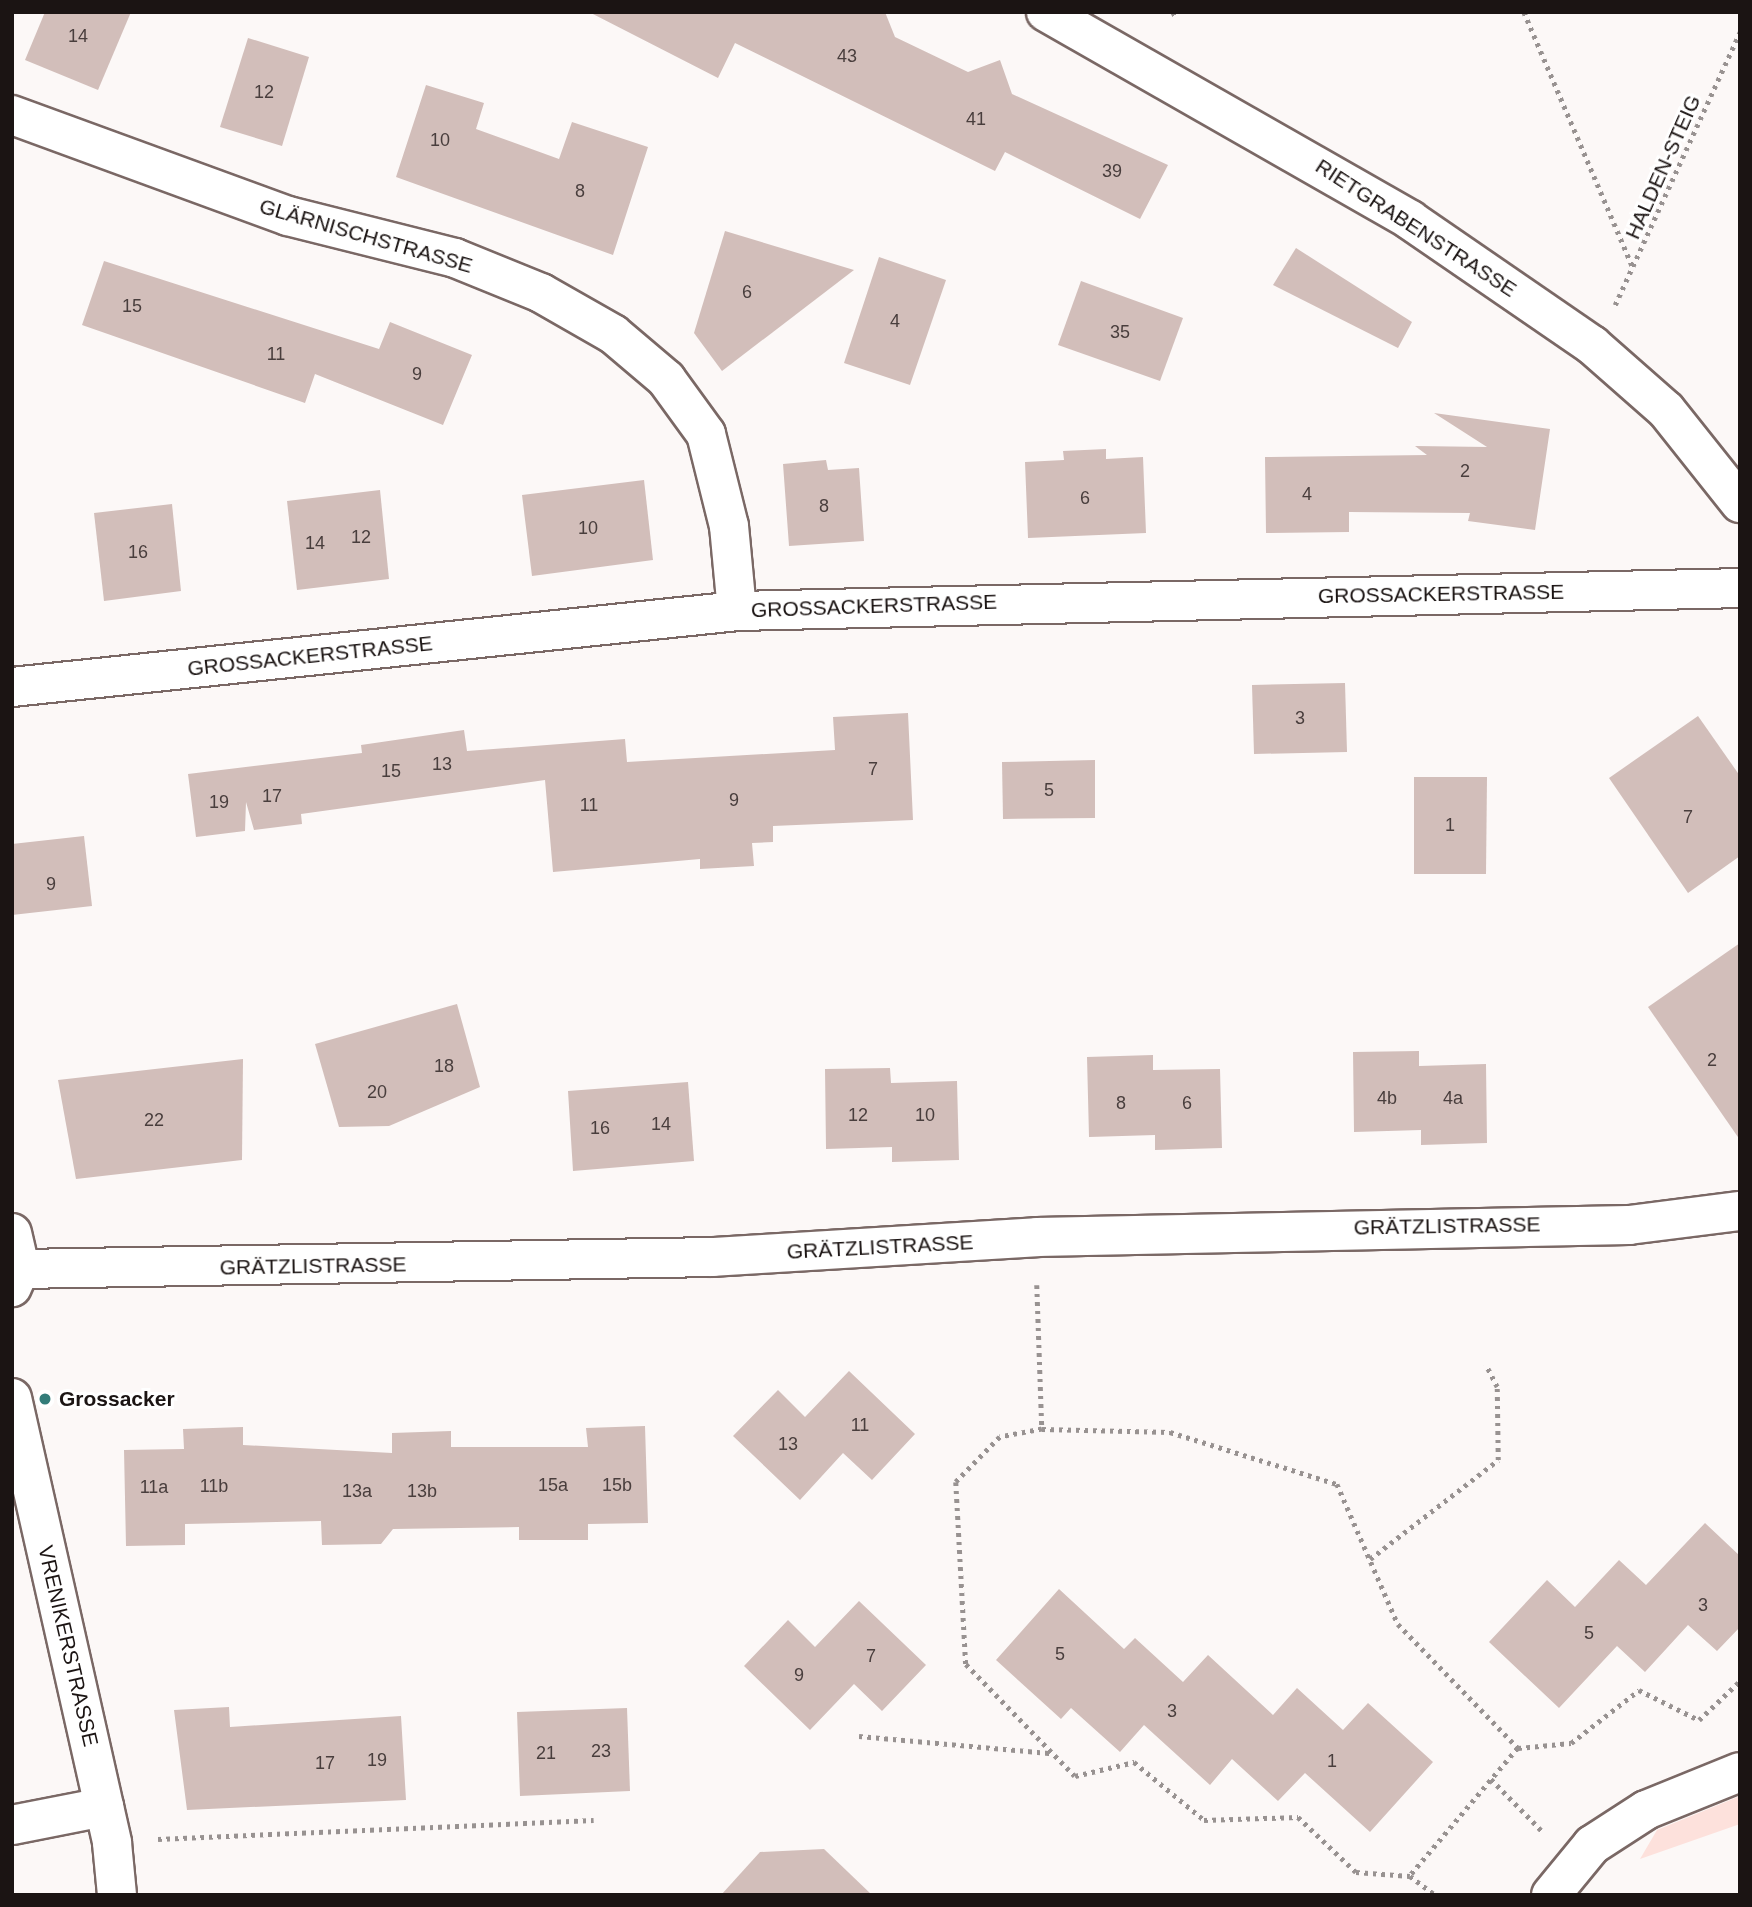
<!DOCTYPE html>
<html>
<head>
<meta charset="utf-8">
<style>
	body { margin:0 }
	#map { position:relative; width:1752px; height:1907px; overflow:hidden; background:#fcf8f7; font-family:Helvetica,sans-serif }
	div>[style] { position:absolute }
	[style*='--x'] { left:calc(var(--x)*1px); top:calc(var(--y)*1px); width:calc(var(--w)*1px); rotate:calc(var(--a)*1deg) }
	.green>* { inset:0; background:#fde1dc }
	.building>* { inset:0; background:#d2beba }
	.path>* { height:4.5px; margin-top:-2.25px; transform-origin:0; background:repeating-linear-gradient(90deg,#989291 0 3.5px,transparent 0 8.5px) }
	.roads { filter:drop-shadow(2px 0 #7a6865) drop-shadow(-2px 0 #7a6865) drop-shadow(0 2px #7a6865) drop-shadow(0 -2px #7a6865) }
	.minor>* { height:38px; margin:-19px; padding:0 19px; transform-origin:19px; border-radius:19px; background:#fff }
	.dots>* { width:19px; height:19px; translate:-50% -50%; box-sizing:border-box; border:4px solid #fff; border-radius:50% }
	span { translate:-50% -50%; white-space:nowrap; text-align:center; line-height:1.15; -webkit-text-stroke:6px #fff; paint-order:stroke }
	.number-label { font-size:18px; color:#493e3d }
	.number-label span { -webkit-text-stroke-width:0 }
	.street-label { font-size:21px; color:#1b1413 }
	.poi-label { font-size:21px; color:#1b1413; font-weight:700 }
	.left { translate:0 -50%; text-align:left }
	.frame { position:absolute; inset:0; border:14px solid #1b1413; pointer-events:none }
</style>
</head>
<body>
<div id="map">
	<div class="green">
		<div style="clip-path:polygon(1740px 1796px,1740px 1824px,1640px 1859px,1657px 1830px)"></div>
	</div>
	<div class="building">
		<div style="clip-path:polygon(45px 12px,131px 12px,98px 90px,25px 60px)"></div>
		<div style="clip-path:polygon(589px 12px,885px 12px,895px 37px,968px 72px,1000px 60px,1012px 94px,1168px 165px,1140px 219px,1005px 152px,995px 171px,735px 43px,718px 78px)"></div>
		<div style="clip-path:polygon(248px 38px,309px 57px,282px 146px,220px 127px)"></div>
		<div style="clip-path:polygon(426px 85px,484px 103px,476px 129px,559px 159px,572px 122px,648px 147px,613px 255px,396px 177px)"></div>
		<div style="clip-path:polygon(725px 231px,854px 270px,722px 371px,694px 333px)"></div>
		<div style="clip-path:polygon(1296px 248px,1412px 322px,1398px 348px,1273px 285px)"></div>
		<div style="clip-path:polygon(879px 257px,946px 280px,910px 385px,844px 363px)"></div>
		<div style="clip-path:polygon(104px 261px,379px 349px,390px 322px,472px 355px,443px 425px,315px 374px,305px 403px,82px 325px)"></div>
		<div style="clip-path:polygon(1081px 281px,1183px 318px,1160px 381px,1058px 345px)"></div>
		<div style="clip-path:polygon(1434px 413px,1550px 429px,1535px 530px,1468px 521px,1470px 513px,1349px 512px,1349px 532px,1266px 533px,1265px 457px,1427px 455px,1415px 446px,1487px 447px)"></div>
		<div style="clip-path:polygon(1106px 449px,1106px 459px,1143px 457px,1146px 533px,1028px 538px,1025px 462px,1064px 460px,1063px 451px)"></div>
		<div style="clip-path:polygon(826px 460px,828px 470px,859px 468px,864px 541px,789px 546px,783px 464px)"></div>
		<div style="clip-path:polygon(644px 480px,653px 560px,532px 576px,522px 495px)"></div>
		<div style="clip-path:polygon(380px 490px,389px 579px,297px 590px,287px 501px)"></div>
		<div style="clip-path:polygon(172px 504px,181px 591px,104px 601px,94px 513px)"></div>
		<div style="clip-path:polygon(1345px 683px,1347px 752px,1254px 754px,1252px 685px)"></div>
		<div style="clip-path:polygon(908px 713px,913px 820px,773px 826px,773px 842px,752px 843px,754px 866px,700px 869px,700px 859px,553px 872px,545px 780px,301px 814px,302px 824px,254px 830px,246px 802px,245px 831px,196px 837px,188px 774px,362px 753px,361px 745px,464px 730px,467px 751px,625px 739px,627px 762px,835px 750px,833px 717px)"></div>
		<div style="clip-path:polygon(1698px 716px,1740px 776px,1740px 856px,1688px 893px,1609px 778px)"></div>
		<div style="clip-path:polygon(1095px 760px,1095px 818px,1003px 819px,1002px 762px)"></div>
		<div style="clip-path:polygon(1414px 777px,1487px 777px,1486px 874px,1414px 874px)"></div>
		<div style="clip-path:polygon(84px 836px,92px 906px,12px 915px,12px 844px)"></div>
		<div style="clip-path:polygon(1740px 943px,1740px 1140px,1648px 1007px)"></div>
		<div style="clip-path:polygon(457px 1004px,480px 1087px,389px 1126px,339px 1127px,315px 1044px)"></div>
		<div style="clip-path:polygon(1419px 1051px,1419px 1066px,1486px 1064px,1487px 1143px,1421px 1145px,1421px 1130px,1354px 1132px,1353px 1052px)"></div>
		<div style="clip-path:polygon(1153px 1055px,1153px 1070px,1220px 1069px,1222px 1148px,1155px 1150px,1155px 1135px,1089px 1137px,1087px 1057px)"></div>
		<div style="clip-path:polygon(243px 1059px,242px 1160px,76px 1179px,58px 1080px)"></div>
		<div style="clip-path:polygon(890px 1068px,891px 1083px,957px 1081px,959px 1160px,892px 1162px,892px 1147px,826px 1149px,825px 1069px)"></div>
		<div style="clip-path:polygon(688px 1082px,694px 1161px,573px 1171px,568px 1091px)"></div>
		<div style="clip-path:polygon(849px 1371px,915px 1434px,872px 1480px,843px 1453px,800px 1500px,733px 1436px,778px 1390px,805px 1417px)"></div>
		<div style="clip-path:polygon(645px 1426px,648px 1523px,588px 1524px,588px 1540px,519px 1540px,519px 1527px,393px 1529px,381px 1544px,322px 1545px,321px 1521px,185px 1524px,185px 1545px,126px 1546px,124px 1450px,184px 1449px,183px 1429px,243px 1427px,243px 1445px,392px 1453px,392px 1433px,451px 1431px,451px 1447px,588px 1447px,586px 1428px)"></div>
		<div style="clip-path:polygon(1705px 1523px,1740px 1556px,1740px 1627px,1717px 1651px,1688px 1625px,1645px 1672px,1617px 1646px,1559px 1708px,1489px 1642px,1547px 1580px,1575px 1607px,1619px 1560px,1646px 1585px)"></div>
		<div style="clip-path:polygon(1059px 1589px,1124px 1649px,1135px 1638px,1183px 1682px,1208px 1655px,1273px 1715px,1297px 1688px,1343px 1730px,1368px 1703px,1433px 1762px,1370px 1832px,1305px 1773px,1278px 1801px,1232px 1759px,1210px 1785px,1144px 1725px,1120px 1752px,1071px 1708px,1061px 1719px,996px 1660px)"></div>
		<div style="clip-path:polygon(859px 1601px,926px 1665px,882px 1711px,854px 1684px,810px 1730px,744px 1666px,788px 1620px,815px 1647px)"></div>
		<div style="clip-path:polygon(229px 1707px,230px 1727px,401px 1716px,406px 1800px,187px 1810px,174px 1710px)"></div>
		<div style="clip-path:polygon(627px 1708px,630px 1791px,520px 1796px,517px 1712px)"></div>
		<div style="clip-path:polygon(824px 1849px,872px 1895px,721px 1895px,760px 1852px)"></div>
	</div>
	<div class="path">
		<div style="--x:1173;--y:12;--w:8;--a:60"></div>
		<div style="--x:1524;--y:12;--w:280;--a:66.9"></div>
		<div style="--x:1615;--y:305;--w:300;--a:-65.4"></div>
		<div style="--x:1037;--y:1285;--w:144;--a:88"></div>
		<div style="--x:1042;--y:1429;--w:128;--a:1.3"></div>
		<div style="--x:1170;--y:1432;--w:175;--a:17.3"></div>
		<div style="--x:1337;--y:1484;--w:153;--a:66.5"></div>
		<div style="--x:1398;--y:1624;--w:173;--a:45.9"></div>
		<div style="--x:1518;--y:1748;--w:167;--a:130.2"></div>
		<div style="--x:1410;--y:1876;--w:31;--a:37"></div>
		<div style="--x:1042;--y:1429;--w:43;--a:169.2"></div>
		<div style="--x:1000;--y:1437;--w:63;--a:134.4"></div>
		<div style="--x:956;--y:1482;--w:182;--a:86.9"></div>
		<div style="--x:966;--y:1664;--w:156;--a:45.8"></div>
		<div style="--x:1075;--y:1776;--w:61;--a:-13.3"></div>
		<div style="--x:1134;--y:1762;--w:91;--a:39.6"></div>
		<div style="--x:1204;--y:1820;--w:94;--a:-1.8"></div>
		<div style="--x:1298;--y:1817;--w:80;--a:43.5"></div>
		<div style="--x:1356;--y:1872;--w:54;--a:4.2"></div>
		<div style="--x:1370;--y:1559;--w:162;--a:-37.7"></div>
		<div style="--x:1498;--y:1460;--w:73;--a:-90.8"></div>
		<div style="--x:1497;--y:1387;--w:25;--a:-117"></div>
		<div style="--x:859;--y:1736;--w:193;--a:5.1"></div>
		<div style="--x:1518;--y:1748;--w:53;--a:-5.4"></div>
		<div style="--x:1571;--y:1743;--w:86;--a:-37.9"></div>
		<div style="--x:1639;--y:1690;--w:67;--a:26.6"></div>
		<div style="--x:1699;--y:1720;--w:57;--a:-43.6"></div>
		<div style="--x:1491;--y:1779;--w:76;--a:45.5"></div>
		<div style="--x:158;--y:1839;--w:436;--a:-2.5"></div>
	</div>
	<div class="roads">
		<div class="minor">
			<div style="--x:1046;--y:12;--w:419;--a:29.7"></div>
			<div style="--x:1410;--y:220;--w:221;--a:34.5"></div>
			<div style="--x:1592;--y:345;--w:98;--a:41.3"></div>
			<div style="--x:1666;--y:410;--w:119;--a:51.5"></div>
			<div style="--x:12;--y:115;--w:294;--a:20.1"></div>
			<div style="--x:288;--y:216;--w:172;--a:14.1"></div>
			<div style="--x:455;--y:258;--w:93;--a:22.1"></div>
			<div style="--x:541;--y:293;--w:83;--a:29.7"></div>
			<div style="--x:613;--y:334;--w:70;--a:40.3"></div>
			<div style="--x:666;--y:379;--w:68;--a:54"></div>
			<div style="--x:706;--y:434;--w:95;--a:76"></div>
			<div style="--x:729;--y:526;--w:85;--a:84.6"></div>
			<div style="--x:12;--y:687;--w:729;--a:-5.98"></div>
			<div style="--x:737;--y:611;--w:1003;--a:-1.31"></div>
			<div style="--x:12;--y:1233;--w:37;--a:77"></div>
			<div style="--x:20;--y:1269;--w:20;--a:114"></div>
			<div style="--x:20;--y:1269;--w:693;--a:-0.99"></div>
			<div style="--x:713;--y:1257;--w:325;--a:-3.5"></div>
			<div style="--x:1037;--y:1237;--w:592;--a:-1.16"></div>
			<div style="--x:1629;--y:1225;--w:112;--a:-7.2"></div>
			<div style="--x:12;--y:1398;--w:456;--a:77.3"></div>
			<div style="--x:112;--y:1843;--w:52;--a:84.5"></div>
			<div style="--x:12;--y:1825;--w:94;--a:-11.1"></div>
			<div style="--x:1551;--y:1895;--w:65;--a:-50.6"></div>
			<div style="--x:1592;--y:1845;--w:64;--a:-32.9"></div>
			<div style="--x:1646;--y:1810;--w:101;--a:-22"></div>
		</div>
	</div>
	<div class="dots">
		<div style="left:45px;top:1399px;background:#337c79"></div>
	</div>
	<div class="number-label">
		<span style="left:78px;top:36px">14</span>
		<span style="left:847px;top:56px">43</span>
		<span style="left:264px;top:92px">12</span>
		<span style="left:976px;top:119px">41</span>
		<span style="left:440px;top:140px">10</span>
		<span style="left:1112px;top:171px">39</span>
		<span style="left:580px;top:191px">8</span>
		<span style="left:747px;top:292px">6</span>
		<span style="left:132px;top:306px">15</span>
		<span style="left:895px;top:321px">4</span>
		<span style="left:1120px;top:332px">35</span>
		<span style="left:276px;top:354px">11</span>
		<span style="left:417px;top:374px">9</span>
		<span style="left:1465px;top:471px">2</span>
		<span style="left:1307px;top:494px">4</span>
		<span style="left:1085px;top:498px">6</span>
		<span style="left:824px;top:506px">8</span>
		<span style="left:588px;top:528px">10</span>
		<span style="left:361px;top:537px">12</span>
		<span style="left:315px;top:543px">14</span>
		<span style="left:138px;top:552px">16</span>
		<span style="left:1300px;top:718px">3</span>
		<span style="left:442px;top:764px">13</span>
		<span style="left:873px;top:769px">7</span>
		<span style="left:391px;top:771px">15</span>
		<span style="left:1049px;top:790px">5</span>
		<span style="left:272px;top:796px">17</span>
		<span style="left:734px;top:800px">9</span>
		<span style="left:219px;top:802px">19</span>
		<span style="left:589px;top:805px">11</span>
		<span style="left:1688px;top:817px">7</span>
		<span style="left:1450px;top:825px">1</span>
		<span style="left:51px;top:884px">9</span>
		<span style="left:1712px;top:1060px">2</span>
		<span style="left:444px;top:1066px">18</span>
		<span style="left:377px;top:1092px">20</span>
		<span style="left:1387px;top:1098px">4b</span>
		<span style="left:1453px;top:1098px">4a</span>
		<span style="left:1121px;top:1103px">8</span>
		<span style="left:1187px;top:1103px">6</span>
		<span style="left:858px;top:1115px">12</span>
		<span style="left:925px;top:1115px">10</span>
		<span style="left:154px;top:1120px">22</span>
		<span style="left:661px;top:1124px">14</span>
		<span style="left:600px;top:1128px">16</span>
		<span style="left:860px;top:1425px">11</span>
		<span style="left:788px;top:1444px">13</span>
		<span style="left:553px;top:1485px">15a</span>
		<span style="left:617px;top:1485px">15b</span>
		<span style="left:214px;top:1486px">11b</span>
		<span style="left:154px;top:1487px">11a</span>
		<span style="left:357px;top:1491px">13a</span>
		<span style="left:422px;top:1491px">13b</span>
		<span style="left:1703px;top:1605px">3</span>
		<span style="left:1589px;top:1633px">5</span>
		<span style="left:1060px;top:1654px">5</span>
		<span style="left:871px;top:1656px">7</span>
		<span style="left:799px;top:1675px">9</span>
		<span style="left:1172px;top:1711px">3</span>
		<span style="left:601px;top:1751px">23</span>
		<span style="left:546px;top:1753px">21</span>
		<span style="left:377px;top:1760px">19</span>
		<span style="left:1332px;top:1761px">1</span>
		<span style="left:325px;top:1763px">17</span>
	</div>
	<div class="street-label">
		<span style="left:1663px;top:167px;rotate:-66deg">HALDEN-STEIG</span>
		<span style="left:1416px;top:228px;rotate:33deg">RIETGRABENSTRASSE</span>
		<span style="left:366px;top:236px;rotate:16deg">GLÄRNISCHSTRASSE</span>
		<span style="left:1441px;top:594px;rotate:-1deg">GROSSACKERSTRASSE</span>
		<span style="left:874px;top:606px;rotate:-2deg">GROSSACKERSTRASSE</span>
		<span style="left:310px;top:656px;rotate:-6deg">GROSSACKERSTRASSE</span>
		<span style="left:1447px;top:1226px;rotate:-1deg">GRÄTZLISTRASSE</span>
		<span style="left:880px;top:1247px;rotate:-3deg">GRÄTZLISTRASSE</span>
		<span style="left:313px;top:1266px;rotate:-1deg">GRÄTZLISTRASSE</span>
		<span style="left:68px;top:1646px;rotate:77deg">VRENIKERSTRASSE</span>
	</div>
	<div class="poi-label">
		<span class="left" style="left:59px;top:1399px">Grossacker</span>
	</div>
	<div class="frame"></div>
</div>
</body>
</html>
